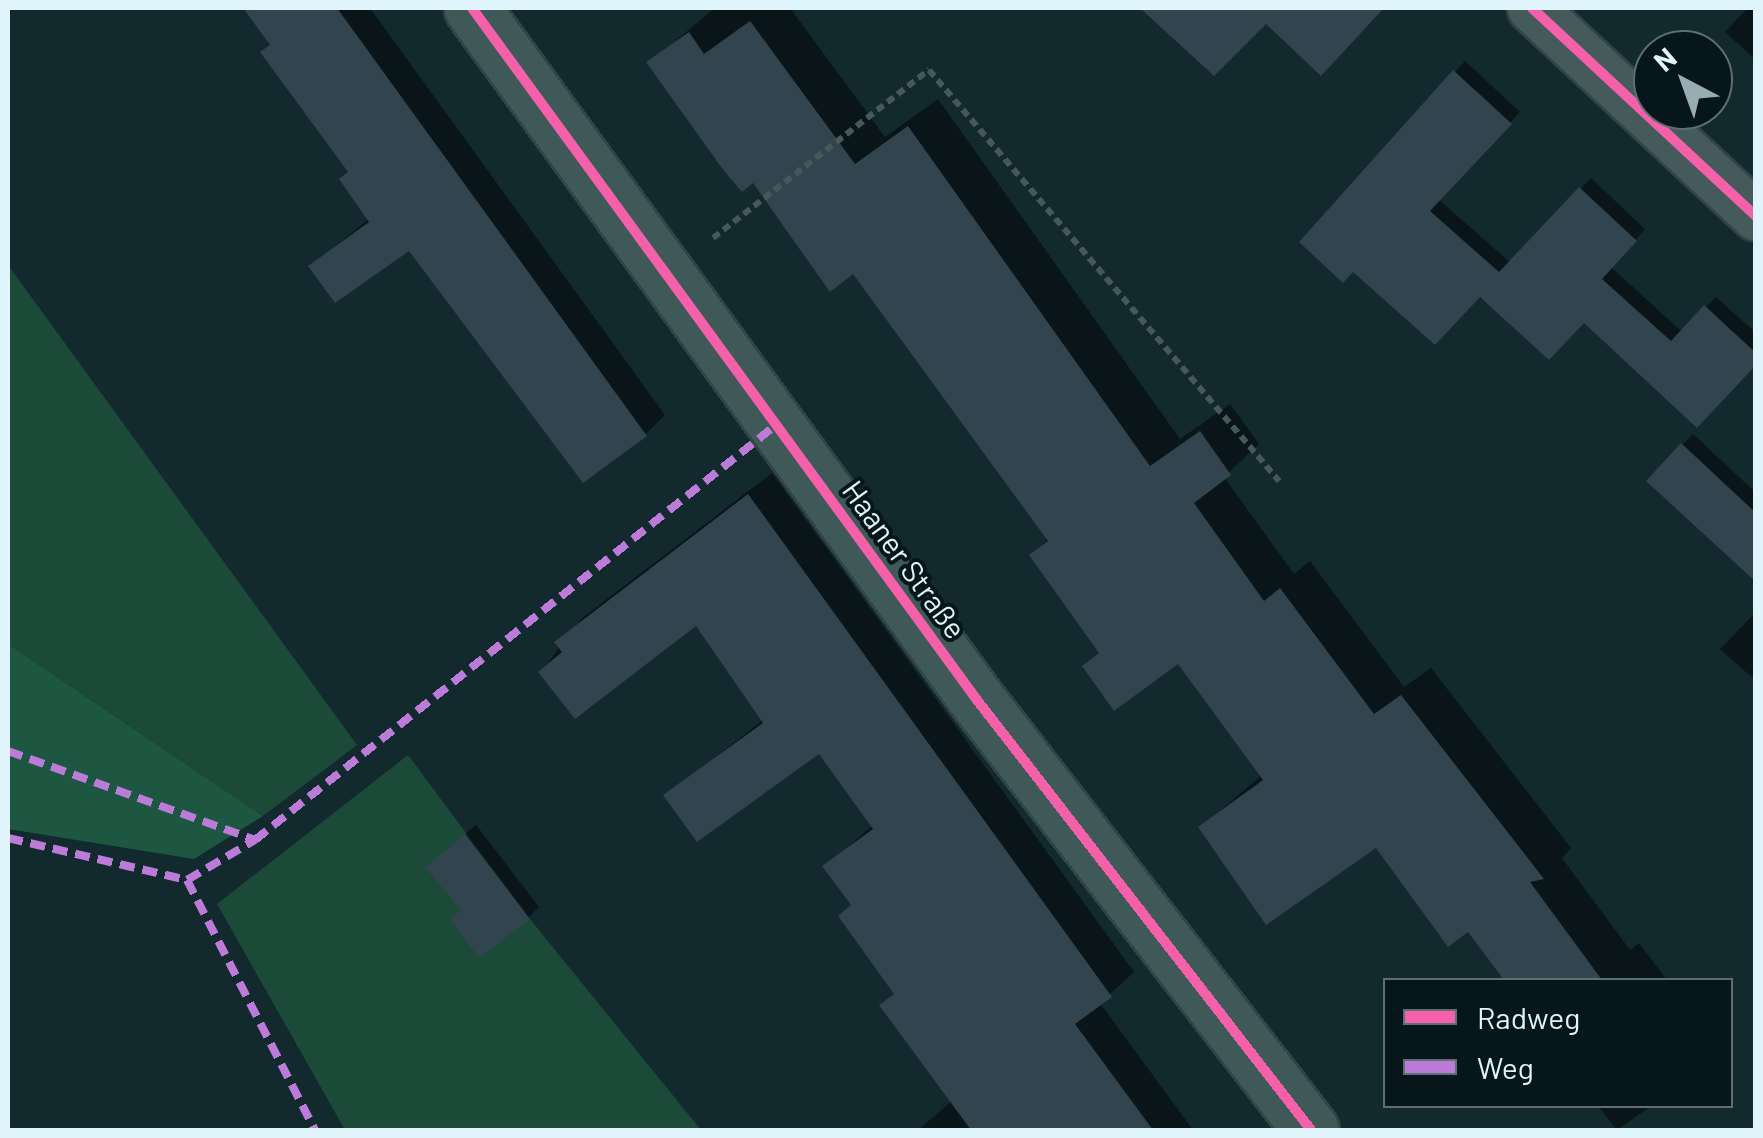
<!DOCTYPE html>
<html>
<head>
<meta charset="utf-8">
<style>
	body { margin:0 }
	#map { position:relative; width:1763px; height:1138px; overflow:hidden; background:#12292e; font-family:Barlow,sans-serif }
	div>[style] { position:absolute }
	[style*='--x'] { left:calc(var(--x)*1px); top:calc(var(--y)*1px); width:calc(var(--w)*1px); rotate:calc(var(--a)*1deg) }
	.green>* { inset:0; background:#1b4b38 }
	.forest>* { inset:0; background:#1e5741 }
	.shadow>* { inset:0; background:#0007 }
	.building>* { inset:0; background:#32444d }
	.path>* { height:6px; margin-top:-3px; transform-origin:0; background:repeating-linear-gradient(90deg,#465858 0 8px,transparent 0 13px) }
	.roads { filter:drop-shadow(2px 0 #314448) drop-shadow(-2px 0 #314448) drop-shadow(0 2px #314448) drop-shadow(0 -2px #314448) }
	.street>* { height:48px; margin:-24px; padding:0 24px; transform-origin:24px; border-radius:24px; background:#455b5b }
	.secondary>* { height:55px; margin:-27.5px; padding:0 27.5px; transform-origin:27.5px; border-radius:27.5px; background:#3f5959 }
	.quiet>* { height:8px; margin-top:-4px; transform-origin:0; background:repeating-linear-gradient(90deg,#bd7bd9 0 15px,transparent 0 23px) }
	.cycleway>* { height:10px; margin:-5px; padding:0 5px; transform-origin:5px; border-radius:5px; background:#f560ab }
	span { translate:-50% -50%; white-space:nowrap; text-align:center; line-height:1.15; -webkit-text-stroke:8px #06161a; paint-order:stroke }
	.street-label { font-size:30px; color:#dff4fb }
	.frame { position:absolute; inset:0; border:10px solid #dff4fb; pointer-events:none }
	.legend { position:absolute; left:1383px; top:978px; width:350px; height:130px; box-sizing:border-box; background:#06161a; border:2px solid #5d6f74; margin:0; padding:12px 18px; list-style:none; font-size:30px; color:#dff4fb }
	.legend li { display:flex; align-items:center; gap:20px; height:50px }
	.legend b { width:50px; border:2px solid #5d6f74 }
	.north { position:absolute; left:1633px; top:30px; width:100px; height:100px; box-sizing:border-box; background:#06161a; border:2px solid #5d6f74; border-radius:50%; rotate:319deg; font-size:28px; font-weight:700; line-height:40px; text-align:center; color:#dff4fb }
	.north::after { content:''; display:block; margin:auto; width:35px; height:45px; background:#97adb3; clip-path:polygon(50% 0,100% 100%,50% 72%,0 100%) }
</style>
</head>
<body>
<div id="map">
	<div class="green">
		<div style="clip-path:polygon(8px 265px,357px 745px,263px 816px,8px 644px)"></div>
		<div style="clip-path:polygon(408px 755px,530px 919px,701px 1130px,345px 1130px,217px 904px)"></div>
	</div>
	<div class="forest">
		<div style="clip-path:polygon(8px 644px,263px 816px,194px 859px,8px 829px)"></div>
	</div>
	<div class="shadow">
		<div style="clip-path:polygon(246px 8px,370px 8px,665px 415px,646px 434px,409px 247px,311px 266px,370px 218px,350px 171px)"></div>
		<div style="clip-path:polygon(715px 8px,790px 8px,885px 137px,938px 99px,1180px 439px,1230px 404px,1259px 444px,1224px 477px,1294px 574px,1310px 561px,1404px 687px,1431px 668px,1571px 848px,1562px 858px,1630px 950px,1639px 943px,1667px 980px,1507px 980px,1469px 928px,1377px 845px,1201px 827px,1262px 775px,1178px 660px,1085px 667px,1101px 651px,1032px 555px,1049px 538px,854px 271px,754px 180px,650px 62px)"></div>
		<div style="clip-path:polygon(1280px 8px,1382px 8px,1321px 73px,1267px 22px)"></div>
		<div style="clip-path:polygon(1748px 8px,1756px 8px,1756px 60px,1725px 32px)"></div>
		<div style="clip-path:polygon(1465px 61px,1520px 112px,1438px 199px,1511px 263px,1591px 178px,1645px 229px,1611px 267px,1682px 332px,1716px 297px,1756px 333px,1756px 362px,1354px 269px,1303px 242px)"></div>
		<div style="clip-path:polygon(1693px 434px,1756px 493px,1756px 579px,1649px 480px)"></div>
		<div style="clip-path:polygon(772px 473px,1134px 972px,1100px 1003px,1193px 1130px,918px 1130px,952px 1101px,882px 1005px,896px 992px,853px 904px,826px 866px,873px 825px,820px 751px,666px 796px,764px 719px,697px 622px,541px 672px,581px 619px)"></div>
		<div style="clip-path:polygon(1756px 612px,1756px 681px,1720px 649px)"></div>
		<div style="clip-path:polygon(476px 825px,539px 907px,528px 918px,463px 909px,439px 856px)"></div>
		<div style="clip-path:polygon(1598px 1106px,1651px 1106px,1617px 1130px)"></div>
	</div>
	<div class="building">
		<div style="clip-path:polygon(243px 8px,337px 8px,647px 436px,583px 483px,409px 251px,335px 303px,308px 266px,369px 222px,339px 179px,348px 172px,260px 52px,270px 45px)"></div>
		<div style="clip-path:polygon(1140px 8px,1384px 8px,1321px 76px,1266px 24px,1214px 76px)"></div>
		<div style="clip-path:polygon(750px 21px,855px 164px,908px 126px,1150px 466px,1200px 431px,1231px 475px,1194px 503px,1264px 601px,1280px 588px,1374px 714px,1401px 695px,1544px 879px,1530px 882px,1602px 980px,1504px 980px,1468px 932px,1448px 947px,1376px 848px,1266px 925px,1198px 827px,1263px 780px,1178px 664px,1114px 711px,1082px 666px,1099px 653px,1029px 555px,1048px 541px,853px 274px,830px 292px,753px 183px,742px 192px,724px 171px,646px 62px,689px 32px,704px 54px)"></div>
		<div style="clip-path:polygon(1453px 70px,1512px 124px,1430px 211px,1499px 272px,1579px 187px,1637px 241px,1602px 279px,1671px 341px,1704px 305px,1756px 353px,1756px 365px,1697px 428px,1584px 323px,1549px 360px,1480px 297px,1435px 345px,1353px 272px,1343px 283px,1299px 242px)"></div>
		<div style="clip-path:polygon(1681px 443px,1756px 513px,1756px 582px,1646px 481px)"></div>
		<div style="clip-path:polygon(748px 494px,1112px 997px,1075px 1024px,1153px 1130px,971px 1130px,879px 1005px,894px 994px,838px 916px,851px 905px,822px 866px,873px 829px,819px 754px,697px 842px,663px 795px,763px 723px,696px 626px,575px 719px,538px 672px,562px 652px,554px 642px)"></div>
		<div style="clip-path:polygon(465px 834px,530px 919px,479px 958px,450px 919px,461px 910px,425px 867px)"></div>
	</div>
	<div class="path">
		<div style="--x:713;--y:238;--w:274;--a:-37.9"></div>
		<div style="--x:929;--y:70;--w:540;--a:49.58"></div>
	</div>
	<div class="roads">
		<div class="street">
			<div style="--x:1532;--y:8;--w:306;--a:42.9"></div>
		</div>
		<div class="secondary">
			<div style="--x:472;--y:8;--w:857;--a:53.88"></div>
			<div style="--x:977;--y:700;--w:544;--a:52.16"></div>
		</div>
	</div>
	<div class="quiet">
		<div style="--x:8;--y:751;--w:263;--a:19.8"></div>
		<div style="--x:8;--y:838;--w:184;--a:13.2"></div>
		<div style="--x:187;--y:880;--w:79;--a:-30.5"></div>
		<div style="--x:255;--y:840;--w:666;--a:-38.54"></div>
		<div style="--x:187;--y:880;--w:281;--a:62.9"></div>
	</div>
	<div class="cycleway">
		<div style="--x:472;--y:8;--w:857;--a:53.88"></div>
		<div style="--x:977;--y:700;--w:544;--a:52.16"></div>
		<div style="--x:1532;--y:8;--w:306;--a:42.9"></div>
	</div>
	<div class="street-label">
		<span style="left:905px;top:559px;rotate:54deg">Haaner Straße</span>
	</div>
	<div class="frame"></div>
	<ul class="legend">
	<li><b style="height:12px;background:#f560ab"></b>Radweg</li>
	<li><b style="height:12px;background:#bd7bd9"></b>Weg</li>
	</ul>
	<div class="north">N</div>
</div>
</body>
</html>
